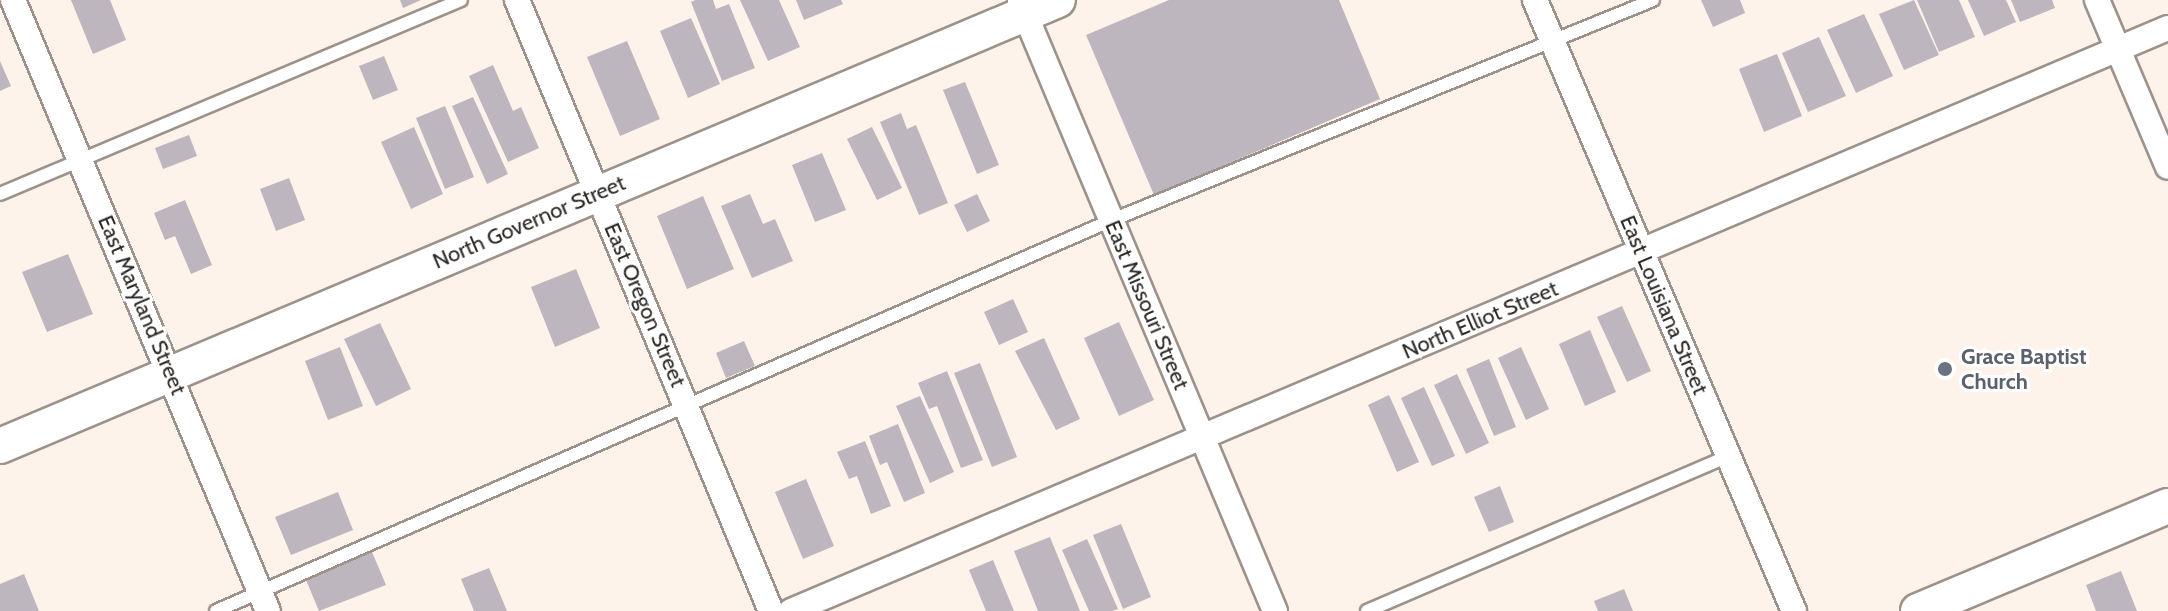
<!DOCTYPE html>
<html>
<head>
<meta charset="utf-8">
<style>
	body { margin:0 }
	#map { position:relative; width:2168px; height:611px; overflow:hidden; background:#fdf3eb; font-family:Cabin,sans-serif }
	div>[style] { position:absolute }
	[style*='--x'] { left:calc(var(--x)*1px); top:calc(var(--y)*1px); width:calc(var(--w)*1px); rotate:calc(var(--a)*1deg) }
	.building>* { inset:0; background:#beb6bf }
	.roads { filter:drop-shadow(2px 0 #9c928b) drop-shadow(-2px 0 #9c928b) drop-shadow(0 2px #9c928b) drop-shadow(0 -2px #9c928b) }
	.lane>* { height:12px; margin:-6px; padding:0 6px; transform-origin:6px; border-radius:6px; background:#fff }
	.street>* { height:24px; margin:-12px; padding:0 12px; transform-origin:12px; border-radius:12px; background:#fff }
	.secondary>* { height:34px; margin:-17px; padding:0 17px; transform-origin:17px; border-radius:17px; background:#fff }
	.dots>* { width:22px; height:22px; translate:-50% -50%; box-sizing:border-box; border:4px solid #fff; border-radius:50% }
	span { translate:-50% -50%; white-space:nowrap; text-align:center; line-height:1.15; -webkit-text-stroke:6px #fff; paint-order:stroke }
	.street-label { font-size:22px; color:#2c2825 }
	.worship-label { font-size:22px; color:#5b616d; font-weight:700 }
	.left { translate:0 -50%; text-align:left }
</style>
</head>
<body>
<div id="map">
	<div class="building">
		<div style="clip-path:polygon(71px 0,110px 0,126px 40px,93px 54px)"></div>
		<div style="clip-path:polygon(400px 0,421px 0,403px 8px)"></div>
		<div style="clip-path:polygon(695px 0,713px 0,716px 9px,729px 4px,755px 68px,722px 81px,691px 2px)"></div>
		<div style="clip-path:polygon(740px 0,779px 0,800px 47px,768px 61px)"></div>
		<div style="clip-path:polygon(796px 0,841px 0,843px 4px,804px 20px)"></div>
		<div style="clip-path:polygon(1169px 0,1339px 0,1380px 99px,1154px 195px,1086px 35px)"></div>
		<div style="clip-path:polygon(1701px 0,1740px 0,1745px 13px,1713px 27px)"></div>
		<div style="clip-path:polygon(1914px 0,1939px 55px,1904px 70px,1879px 14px)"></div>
		<div style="clip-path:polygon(1917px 0,1959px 0,1975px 37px,1939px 52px)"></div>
		<div style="clip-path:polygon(1968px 0,2006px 0,2016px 22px,1984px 36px)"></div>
		<div style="clip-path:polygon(2011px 0,2052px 0,2055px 8px,2020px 22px)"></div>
		<div style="clip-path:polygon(1864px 14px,1893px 76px,1856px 93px,1827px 30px)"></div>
		<div style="clip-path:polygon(691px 18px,720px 84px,688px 98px,660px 31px)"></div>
		<div style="clip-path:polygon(1819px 37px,1846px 96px,1808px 112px,1782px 53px)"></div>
		<div style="clip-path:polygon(627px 41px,660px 119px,620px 136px,587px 57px)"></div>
		<div style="clip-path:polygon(1777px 54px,1802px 116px,1764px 132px,1739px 69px)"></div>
		<div style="clip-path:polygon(384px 56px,398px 90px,373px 100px,359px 66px)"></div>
		<div style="clip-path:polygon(0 61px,11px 86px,0 91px)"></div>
		<div style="clip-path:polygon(493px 65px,513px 111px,521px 107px,539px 148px,508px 162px,469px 76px)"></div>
		<div style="clip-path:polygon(965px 82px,999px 165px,977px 174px,943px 90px)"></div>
		<div style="clip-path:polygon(473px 97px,508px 174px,487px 184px,452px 106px)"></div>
		<div style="clip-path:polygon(445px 106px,474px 177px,445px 189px,416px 118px)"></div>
		<div style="clip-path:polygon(901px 113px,907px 129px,916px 125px,948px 203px,919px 215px,880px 122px)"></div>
		<div style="clip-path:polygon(414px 127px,443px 194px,411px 209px,381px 142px)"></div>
		<div style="clip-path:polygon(872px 127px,902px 188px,877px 200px,847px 139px)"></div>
		<div style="clip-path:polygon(189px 135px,197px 156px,163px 169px,155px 148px)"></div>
		<div style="clip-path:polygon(822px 153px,846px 210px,815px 222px,792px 165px)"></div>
		<div style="clip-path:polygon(289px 178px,305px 220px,276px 231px,260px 189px)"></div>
		<div style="clip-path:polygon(750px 194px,763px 224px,775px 219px,793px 261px,752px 278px,721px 206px)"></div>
		<div style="clip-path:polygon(977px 194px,990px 221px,967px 232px,954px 205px)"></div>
		<div style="clip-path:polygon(703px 196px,734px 269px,687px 289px,657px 216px)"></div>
		<div style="clip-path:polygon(185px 200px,212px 265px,191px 274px,175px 236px,165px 240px,154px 213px)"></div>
		<div style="clip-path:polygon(68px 254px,93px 314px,47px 332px,22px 272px)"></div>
		<div style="clip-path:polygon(576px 269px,600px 328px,555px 347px,531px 287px)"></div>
		<div style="clip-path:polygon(1013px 299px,1028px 332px,999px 345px,984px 312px)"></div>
		<div style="clip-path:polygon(1622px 306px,1651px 371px,1627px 382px,1597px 317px)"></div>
		<div style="clip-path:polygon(1119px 322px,1154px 400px,1119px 416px,1084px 338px)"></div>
		<div style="clip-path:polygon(380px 323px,411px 389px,376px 406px,344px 339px)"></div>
		<div style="clip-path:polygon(1590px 330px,1616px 392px,1585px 406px,1559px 344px)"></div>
		<div style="clip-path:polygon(1044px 338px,1080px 419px,1056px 430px,1015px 351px)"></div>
		<div style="clip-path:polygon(744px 341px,755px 366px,726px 378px,716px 353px)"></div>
		<div style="clip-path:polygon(340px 347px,363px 406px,328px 420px,305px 361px)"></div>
		<div style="clip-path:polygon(1521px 347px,1549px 409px,1526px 420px,1498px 358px)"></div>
		<div style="clip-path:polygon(1489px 359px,1516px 427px,1494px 436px,1466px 369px)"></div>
		<div style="clip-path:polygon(980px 363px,1017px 457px,992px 467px,954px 373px)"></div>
		<div style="clip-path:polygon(947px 371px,983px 460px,961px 468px,937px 406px,929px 409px,918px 383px)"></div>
		<div style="clip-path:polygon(1457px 374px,1489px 443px,1466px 454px,1434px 385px)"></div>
		<div style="clip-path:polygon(1424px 387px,1455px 456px,1432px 466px,1401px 398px)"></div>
		<div style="clip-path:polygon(1389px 395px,1419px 462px,1397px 472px,1368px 405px)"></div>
		<div style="clip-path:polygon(920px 396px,954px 472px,930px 483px,896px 406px)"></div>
		<div style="clip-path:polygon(898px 424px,925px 493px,904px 502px,887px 462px,880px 465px,869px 436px)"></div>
		<div style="clip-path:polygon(865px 441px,891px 506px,871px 514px,857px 476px,849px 479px,837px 452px)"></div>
		<div style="clip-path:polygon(806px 479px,834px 546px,803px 559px,775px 492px)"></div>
		<div style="clip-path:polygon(1500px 486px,1514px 522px,1489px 532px,1474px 497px)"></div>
		<div style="clip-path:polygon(338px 492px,353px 530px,291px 555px,275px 517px)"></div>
		<div style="clip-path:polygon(1121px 524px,1151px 597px,1123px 609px,1093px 535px)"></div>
		<div style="clip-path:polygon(1050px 537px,1080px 611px,1038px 611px,1014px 551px)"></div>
		<div style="clip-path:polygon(1087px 539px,1118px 609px,1112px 611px,1089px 611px,1062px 550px)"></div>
		<div style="clip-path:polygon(372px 552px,386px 585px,319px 611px,306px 580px)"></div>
		<div style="clip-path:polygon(993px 560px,1014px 611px,986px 611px,969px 570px)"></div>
		<div style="clip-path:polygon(489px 568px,507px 611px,474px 611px,461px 579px)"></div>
		<div style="clip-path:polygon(2121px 571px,2137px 611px,2096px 611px,2086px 585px)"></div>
		<div style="clip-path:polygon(24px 574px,39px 611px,0 611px,0 584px)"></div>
		<div style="clip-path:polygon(1624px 589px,1633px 611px,1598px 611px,1594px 601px)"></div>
	</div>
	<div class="roads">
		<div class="lane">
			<div style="--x:0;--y:194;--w:500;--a:-22.82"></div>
			<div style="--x:216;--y:611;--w:978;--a:-23.58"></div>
			<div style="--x:1112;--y:220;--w:584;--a:-22.13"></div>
			<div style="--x:1367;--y:611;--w:393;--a:-23.2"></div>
		</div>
		<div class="street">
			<div style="--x:13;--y:0;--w:662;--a:67.35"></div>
			<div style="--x:517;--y:0;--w:662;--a:67.43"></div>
			<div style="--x:1535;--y:0;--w:664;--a:67.03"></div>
			<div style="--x:2097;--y:0;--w:181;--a:67"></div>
			<div style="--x:1020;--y:2;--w:660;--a:67.28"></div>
			<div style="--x:791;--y:611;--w:1495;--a:-22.95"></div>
		</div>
		<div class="secondary">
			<div style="--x:0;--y:446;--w:1148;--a:-22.86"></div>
			<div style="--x:1918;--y:611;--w:271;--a:-22.8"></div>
		</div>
	</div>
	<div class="dots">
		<div style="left:1945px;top:369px;background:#6b7280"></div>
	</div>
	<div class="street-label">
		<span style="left:529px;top:222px;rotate:-23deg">North Governor Street</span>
		<span style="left:142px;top:305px;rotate:67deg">East Maryland Street</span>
		<span style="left:645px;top:305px;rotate:67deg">East Oregon Street</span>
		<span style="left:1147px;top:305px;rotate:67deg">East Missouri Street</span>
		<span style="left:1664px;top:305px;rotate:67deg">East Louisiana Street</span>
		<span style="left:1480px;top:320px;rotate:-23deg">North Elliot Street</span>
	</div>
	<div class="worship-label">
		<span class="left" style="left:1961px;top:369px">Grace Baptist<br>Church</span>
	</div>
</div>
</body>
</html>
